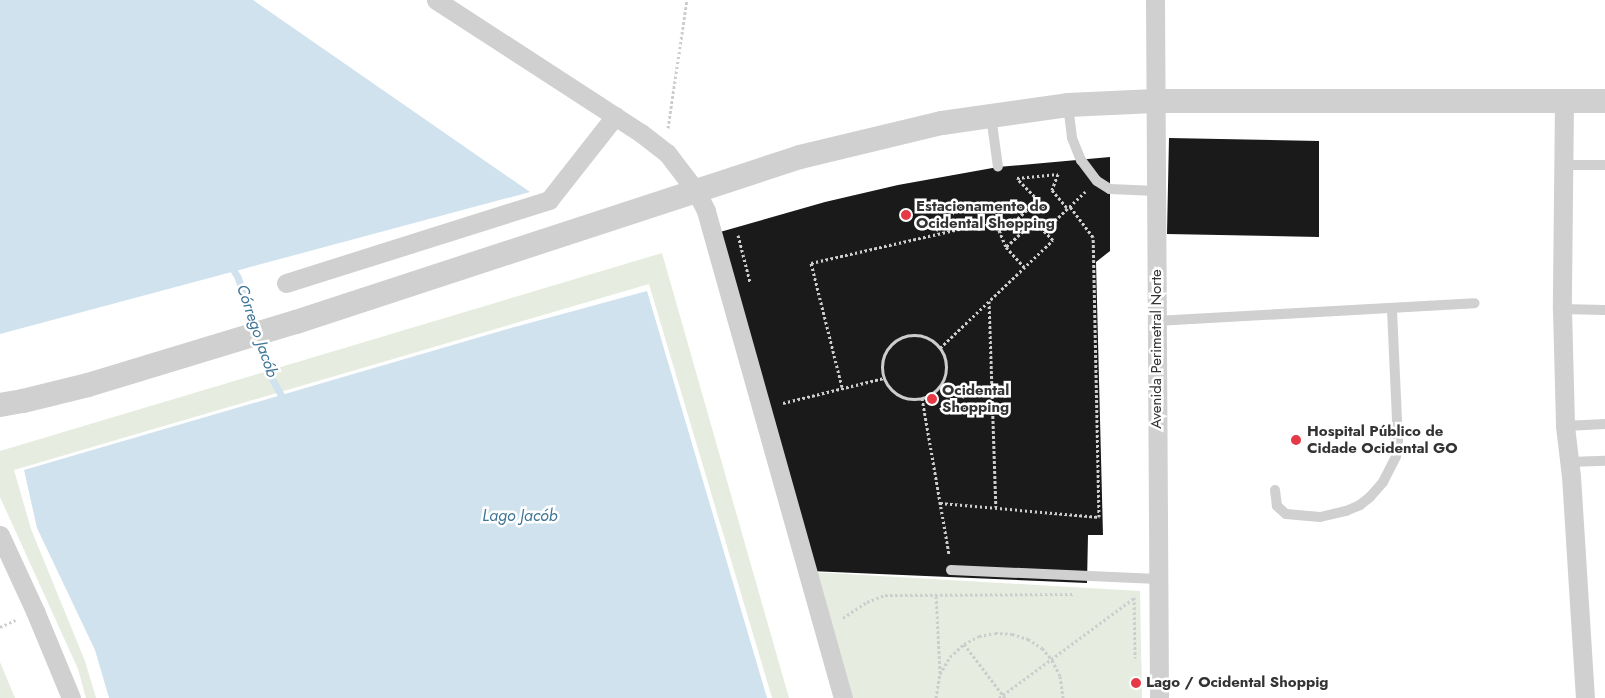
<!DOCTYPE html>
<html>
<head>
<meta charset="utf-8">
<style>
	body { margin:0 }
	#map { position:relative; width:1605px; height:698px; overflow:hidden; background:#fff; font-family:Jost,sans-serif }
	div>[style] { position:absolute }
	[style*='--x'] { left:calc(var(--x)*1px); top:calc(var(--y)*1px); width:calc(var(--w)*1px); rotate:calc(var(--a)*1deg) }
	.green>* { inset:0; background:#e6ecdf }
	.water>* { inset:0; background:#cfe2ee }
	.stream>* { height:7px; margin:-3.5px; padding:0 3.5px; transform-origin:3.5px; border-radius:3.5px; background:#cfe2ee }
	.building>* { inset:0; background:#1a1a1a }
	.path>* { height:3px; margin-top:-1.5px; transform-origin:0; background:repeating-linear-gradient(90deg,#cdcdcd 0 2.5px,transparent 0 5px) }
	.path>.ring { margin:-1.5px; padding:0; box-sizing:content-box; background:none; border:3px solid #cdcdcd; border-radius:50% }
	.service>* { height:10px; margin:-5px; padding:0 5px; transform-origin:5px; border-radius:5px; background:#d0d0d0 }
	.minor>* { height:19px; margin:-9.5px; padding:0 9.5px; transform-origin:9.5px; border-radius:9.5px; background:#d0d0d0 }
	.tertiary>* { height:24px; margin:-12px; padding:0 12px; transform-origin:12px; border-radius:12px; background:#d0d0d0 }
	.dots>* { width:14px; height:14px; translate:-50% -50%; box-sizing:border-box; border:2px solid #fff; border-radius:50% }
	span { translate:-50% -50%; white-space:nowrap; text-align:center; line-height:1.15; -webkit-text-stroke:5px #fff; paint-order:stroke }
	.poi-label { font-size:15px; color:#333; font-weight:700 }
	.left { translate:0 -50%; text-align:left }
	.street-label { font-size:15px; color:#333 }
	.water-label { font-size:16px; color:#3f7597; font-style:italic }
</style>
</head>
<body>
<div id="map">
	<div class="green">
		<div style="clip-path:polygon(662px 253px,789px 698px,772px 698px,649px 284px,14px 470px,31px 529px,85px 661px,96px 698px,86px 698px,78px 669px,0 497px,0 451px)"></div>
		<div style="clip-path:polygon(811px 572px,1140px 591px,1142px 698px,847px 698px)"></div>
		<div style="clip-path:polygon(0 662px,15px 698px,0 698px)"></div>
	</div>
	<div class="water">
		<div style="clip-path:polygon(0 0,253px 0,530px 192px,0 334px)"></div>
		<div style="clip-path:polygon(647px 291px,767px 698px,109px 698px,95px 650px,37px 528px,24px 470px,511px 328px)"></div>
	</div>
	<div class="stream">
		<div style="--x:230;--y:264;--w:16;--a:60"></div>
		<div style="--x:238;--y:278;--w:94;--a:72.7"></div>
		<div style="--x:266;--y:368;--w:39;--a:61"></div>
	</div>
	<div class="building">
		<div style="clip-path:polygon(1169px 138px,1319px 141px,1319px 237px,1167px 234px)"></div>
		<div style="clip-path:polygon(1110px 157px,1110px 251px,1096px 262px,1103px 535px,1088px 535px,1087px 583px,810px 571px,720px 232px,825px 202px,898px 185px,998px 167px)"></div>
	</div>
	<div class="path">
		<div style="--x:668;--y:128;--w:129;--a:-81.6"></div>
		<div style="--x:1017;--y:178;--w:41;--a:-5.6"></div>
		<div style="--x:1058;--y:174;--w:17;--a:111"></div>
		<div style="--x:1052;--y:190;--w:25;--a:50"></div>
		<div style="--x:1044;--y:231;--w:57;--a:-43.6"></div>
		<div style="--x:999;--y:232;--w:18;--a:-34"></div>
		<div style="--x:1014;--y:222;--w:33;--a:-43"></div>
		<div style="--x:1038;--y:200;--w:30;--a:-134"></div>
		<div style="--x:738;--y:235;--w:49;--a:75.7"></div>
		<div style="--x:989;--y:301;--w:206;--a:88.1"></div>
		<div class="ring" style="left:882px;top:335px;width:61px;height:61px"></div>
		<div style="--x:940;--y:348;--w:156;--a:-43.7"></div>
		<div style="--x:1053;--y:240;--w:27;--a:-135"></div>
		<div style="--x:1034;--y:221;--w:38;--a:137"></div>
		<div style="--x:1006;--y:247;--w:27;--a:48"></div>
		<div style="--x:842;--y:387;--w:128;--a:-104"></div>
		<div style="--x:811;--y:263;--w:189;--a:-12.9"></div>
		<div style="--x:995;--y:221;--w:28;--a:67"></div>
		<div style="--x:922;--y:398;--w:159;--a:80.2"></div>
		<div style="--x:783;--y:403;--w:104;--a:-13.9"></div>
		<div style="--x:940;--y:503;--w:160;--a:5"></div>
		<div style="--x:1099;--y:517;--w:280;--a:-91.2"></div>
		<div style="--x:1093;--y:237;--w:38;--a:-127"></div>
		<div style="--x:936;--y:596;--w:77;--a:87"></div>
		<div style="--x:1134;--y:597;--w:61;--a:89.1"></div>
		<div style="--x:843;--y:618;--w:29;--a:-34"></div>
		<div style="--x:867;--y:602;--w:19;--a:-21"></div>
		<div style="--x:885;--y:595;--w:188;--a:-0.3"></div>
		<div style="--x:0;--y:627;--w:17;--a:-24"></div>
		<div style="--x:964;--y:644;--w:68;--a:52.8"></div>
		<div style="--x:936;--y:698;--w:24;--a:-81"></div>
		<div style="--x:940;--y:674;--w:20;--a:-60"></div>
		<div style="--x:950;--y:657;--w:19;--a:-43"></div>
		<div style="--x:964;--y:644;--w:17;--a:-28"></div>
		<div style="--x:979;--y:636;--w:16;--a:-11"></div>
		<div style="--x:995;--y:633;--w:17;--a:3"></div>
		<div style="--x:1012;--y:634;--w:17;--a:17"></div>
		<div style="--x:1028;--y:639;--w:17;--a:33"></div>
		<div style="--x:1042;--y:648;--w:16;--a:50"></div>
		<div style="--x:1052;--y:660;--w:18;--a:63"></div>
		<div style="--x:1060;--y:676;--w:22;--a:82"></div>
		<div style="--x:999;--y:698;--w:168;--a:-36.5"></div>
	</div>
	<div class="service">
		<div style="--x:1068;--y:105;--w:33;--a:83"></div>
		<div style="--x:1072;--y:138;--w:24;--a:68"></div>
		<div style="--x:1081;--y:160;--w:26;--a:53"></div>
		<div style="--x:1097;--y:181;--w:15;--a:32"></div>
		<div style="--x:1110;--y:189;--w:46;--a:2.5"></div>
		<div style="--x:991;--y:116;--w:51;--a:82.2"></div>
		<div style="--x:1564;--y:165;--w:41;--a:0"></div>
		<div style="--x:1562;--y:309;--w:43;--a:1.3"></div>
		<div style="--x:1156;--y:321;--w:319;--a:-3.2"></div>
		<div style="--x:1565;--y:426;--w:40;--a:-2.9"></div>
		<div style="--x:1569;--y:462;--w:36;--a:-2"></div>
		<div style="--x:1275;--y:490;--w:16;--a:83"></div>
		<div style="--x:1277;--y:506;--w:12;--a:42"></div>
		<div style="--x:1286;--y:514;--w:34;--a:5"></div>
		<div style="--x:1320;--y:517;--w:27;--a:-13"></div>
		<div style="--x:1346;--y:511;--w:15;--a:-23"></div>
		<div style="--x:1360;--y:505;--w:13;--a:-39"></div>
		<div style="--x:1370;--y:497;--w:20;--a:-49"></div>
		<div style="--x:1383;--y:482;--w:29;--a:-63"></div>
		<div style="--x:1396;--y:456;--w:14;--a:-82"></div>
		<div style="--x:1398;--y:442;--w:134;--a:-92.6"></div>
		<div style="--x:951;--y:570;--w:207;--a:2.5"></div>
	</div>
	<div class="minor">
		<div style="--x:436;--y:0;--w:244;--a:33"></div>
		<div style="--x:641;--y:133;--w:33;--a:38"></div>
		<div style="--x:667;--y:153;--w:48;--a:52.7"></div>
		<div style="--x:696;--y:191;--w:22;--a:63"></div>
		<div style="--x:706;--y:211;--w:506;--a:74.29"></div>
		<div style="--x:1155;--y:0;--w:698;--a:89.67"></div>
		<div style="--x:1564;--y:101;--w:208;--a:90.6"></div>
		<div style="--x:1562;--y:309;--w:117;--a:88.5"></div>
		<div style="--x:1565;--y:426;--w:50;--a:83.2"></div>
		<div style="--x:1571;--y:476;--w:222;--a:86.4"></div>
		<div style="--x:286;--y:283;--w:276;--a:-17.5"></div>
		<div style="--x:549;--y:200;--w:107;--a:-51.8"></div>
		<div style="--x:0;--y:535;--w:84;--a:65.3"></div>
		<div style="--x:35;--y:611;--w:94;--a:67.5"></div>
	</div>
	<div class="tertiary">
		<div style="--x:0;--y:405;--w:23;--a:-10"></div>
		<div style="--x:23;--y:401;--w:67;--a:-13.8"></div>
		<div style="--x:88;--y:385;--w:217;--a:-16.9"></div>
		<div style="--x:296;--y:322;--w:530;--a:-18.13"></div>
		<div style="--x:800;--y:157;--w:146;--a:-13.5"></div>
		<div style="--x:942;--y:123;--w:127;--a:-8.1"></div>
		<div style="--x:1068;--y:105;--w:87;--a:-2.6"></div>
		<div style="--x:1155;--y:101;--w:450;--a:0"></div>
	</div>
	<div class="dots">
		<div style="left:906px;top:215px;background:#e63946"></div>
		<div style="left:932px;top:399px;background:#e63946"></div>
		<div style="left:1296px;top:440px;background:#e63946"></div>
		<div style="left:1136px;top:683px;background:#e63946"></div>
	</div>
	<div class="poi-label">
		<span class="left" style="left:916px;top:215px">Estacionamento do<br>Ocidental Shopping</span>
		<span class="left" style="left:942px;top:399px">Ocidental<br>Shopping</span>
		<span class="left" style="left:1307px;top:440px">Hospital Público de<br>Cidade Ocidental GO</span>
		<span class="left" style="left:1146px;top:683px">Lago / Ocidental Shoppig</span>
	</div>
	<div class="street-label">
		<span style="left:1157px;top:349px;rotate:-90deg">Avenida Perimetral Norte</span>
	</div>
	<div class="water-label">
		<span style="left:257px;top:331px;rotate:71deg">Córrego Jacób</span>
		<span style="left:520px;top:516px">Lago Jacób</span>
	</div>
</div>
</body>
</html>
